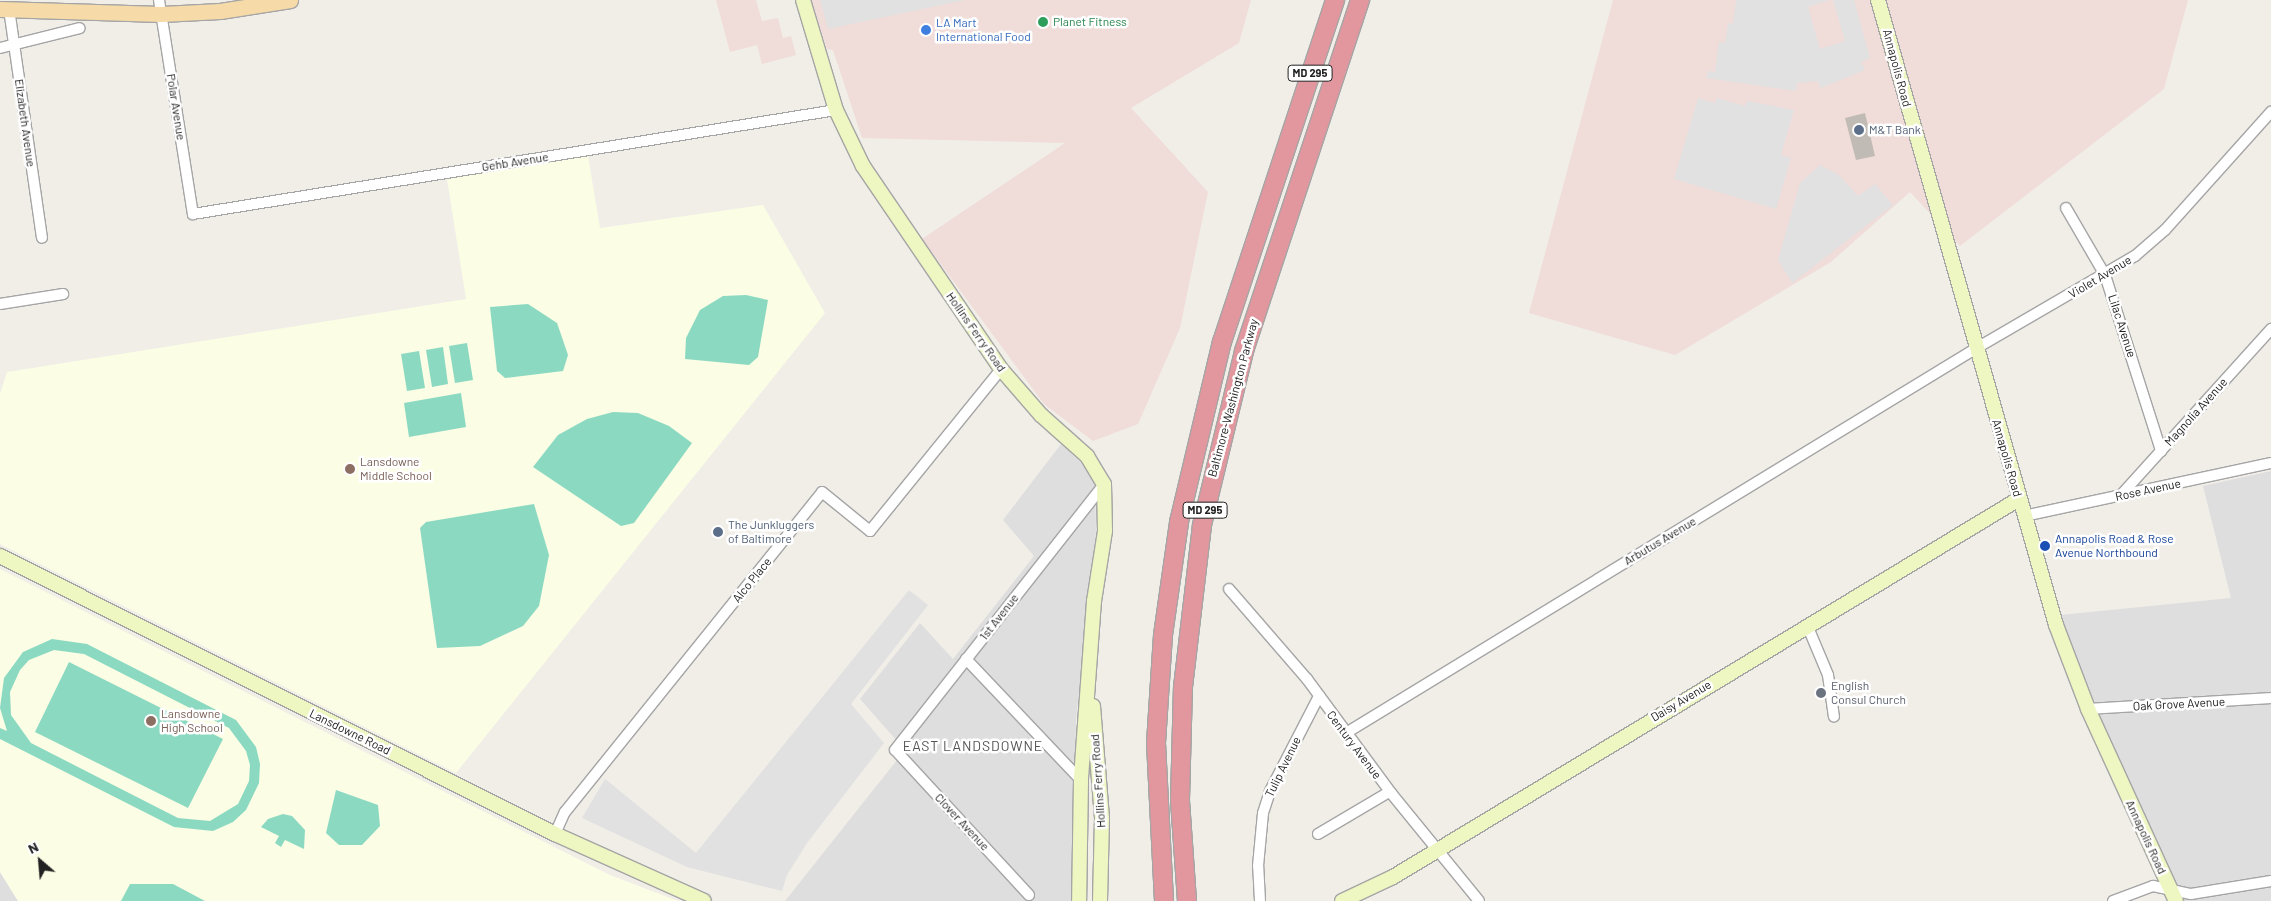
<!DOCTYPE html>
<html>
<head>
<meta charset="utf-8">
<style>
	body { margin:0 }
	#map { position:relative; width:2271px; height:901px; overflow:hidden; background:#f1eee8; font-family:Barlow,sans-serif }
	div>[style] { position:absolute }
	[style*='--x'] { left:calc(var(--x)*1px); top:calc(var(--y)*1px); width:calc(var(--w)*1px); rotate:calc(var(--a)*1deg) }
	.residential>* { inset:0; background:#dfdede }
	.commercial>* { inset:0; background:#f0dcd9 }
	.education>* { inset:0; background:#fbfde5 }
	.pitch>* { inset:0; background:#8cd9c2 }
	.parking>* { inset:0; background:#e1e1e1 }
	.building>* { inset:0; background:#c1bbb5 }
	.roads { filter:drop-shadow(1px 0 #a5a5a5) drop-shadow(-1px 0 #a5a5a5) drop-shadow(0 1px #a5a5a5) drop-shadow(0 -1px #a5a5a5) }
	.street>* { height:10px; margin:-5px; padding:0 5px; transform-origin:5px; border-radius:5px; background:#fff }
	.secondary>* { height:14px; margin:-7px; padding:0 7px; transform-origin:7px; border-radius:7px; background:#eef6c1 }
	.primary>* { height:15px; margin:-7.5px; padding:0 7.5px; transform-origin:7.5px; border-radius:7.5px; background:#f6dba8 }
	.highway>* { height:18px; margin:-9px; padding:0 9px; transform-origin:9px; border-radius:9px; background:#e2969e }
	.dots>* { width:14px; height:14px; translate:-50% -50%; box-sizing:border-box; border:2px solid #fff; border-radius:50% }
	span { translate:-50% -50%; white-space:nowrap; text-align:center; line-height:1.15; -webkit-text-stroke:5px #fff; paint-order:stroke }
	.shield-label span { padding:1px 4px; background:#fff; border:1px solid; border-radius:4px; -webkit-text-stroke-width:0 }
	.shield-label { font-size:11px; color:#212121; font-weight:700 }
	.leisure-label { font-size:12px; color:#27864d }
	.left { translate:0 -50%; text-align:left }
	.shop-label { font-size:12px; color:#366cbe }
	.street-label { font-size:12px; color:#212121 }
	.service-label { font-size:12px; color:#4e5e75 }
	.education-label { font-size:12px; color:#785e54 }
	.transit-label { font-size:12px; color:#164399 }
	.worship-label { font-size:12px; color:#5b616d }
	.neighbourhood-label { font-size:14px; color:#545454; letter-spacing:1px }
	.north { position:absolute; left:15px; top:836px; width:50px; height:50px; -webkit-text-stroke:4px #fff; paint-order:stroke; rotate:333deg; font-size:14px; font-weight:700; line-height:20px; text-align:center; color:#212121 }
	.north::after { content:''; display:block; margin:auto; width:18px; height:22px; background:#212121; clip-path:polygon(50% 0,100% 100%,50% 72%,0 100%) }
</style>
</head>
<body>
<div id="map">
	<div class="residential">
		<div style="clip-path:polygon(1061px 444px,1090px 471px,1095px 485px,1096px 532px,1076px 719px,1073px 901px,785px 901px,905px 750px,860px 699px,920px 623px,953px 659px,1034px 556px,1003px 520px)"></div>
		<div style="clip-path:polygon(2271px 471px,2271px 901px,2182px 901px,2097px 716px,2060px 615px,2231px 598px,2203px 486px)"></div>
		<div style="clip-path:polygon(0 872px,18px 901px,0 901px)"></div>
	</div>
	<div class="commercial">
		<div style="clip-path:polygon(716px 0,756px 0,762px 21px,778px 18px,783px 38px,791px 36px,796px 55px,762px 64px,757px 45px,730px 52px)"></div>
		<div style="clip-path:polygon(811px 0,1251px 0,1239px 43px,1131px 108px,1208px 192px,1180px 328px,1138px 424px,1093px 441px,1044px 404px,922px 239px,1065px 143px,862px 138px,833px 50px,827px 49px)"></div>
		<div style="clip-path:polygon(1613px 0,2188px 0,2164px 89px,1960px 246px,1910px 192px,1831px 262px,1675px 355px,1529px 313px)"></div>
	</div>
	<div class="education">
		<div style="clip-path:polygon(588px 156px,600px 228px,763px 205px,825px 313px,456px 773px,0 544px,0 394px,7px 372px,466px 299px,447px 179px)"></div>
		<div style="clip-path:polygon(0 569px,610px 875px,678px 901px,18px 901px,0 872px)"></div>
	</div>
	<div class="pitch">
		<div style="clip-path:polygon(746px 295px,768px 300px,758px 357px,749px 365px,685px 359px,686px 338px,700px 310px,723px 296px)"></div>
		<div style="clip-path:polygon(528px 304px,557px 323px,568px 355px,563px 371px,505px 378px,497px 371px,490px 307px)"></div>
		<div style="clip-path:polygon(467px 343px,473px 380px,455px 383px,449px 346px)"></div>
		<div style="clip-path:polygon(443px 347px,448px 384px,432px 387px,426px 350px)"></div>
		<div style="clip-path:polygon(419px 351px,425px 388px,407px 391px,401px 354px)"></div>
		<div style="clip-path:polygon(461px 393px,466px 427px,409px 437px,404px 403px)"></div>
		<div style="clip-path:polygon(613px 412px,638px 413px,669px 426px,692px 443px,634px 523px,621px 526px,533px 467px,558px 435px,587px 419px)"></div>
		<div style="clip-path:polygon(534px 504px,549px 555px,539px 606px,523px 626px,480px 646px,437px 648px,420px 528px,426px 522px)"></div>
		<div style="clip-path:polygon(evenodd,52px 639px,87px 644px,236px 720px,256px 747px,260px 764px,259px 783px,246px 810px,233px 822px,213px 831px,174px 827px,0 739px,0 728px,7px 731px,0 708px,4px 678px,23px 652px,52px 639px,54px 650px,84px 654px,229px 728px,246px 751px,250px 765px,249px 781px,238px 804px,210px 821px,178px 818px,31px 743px,11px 715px,10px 692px,20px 670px,29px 660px,54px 650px)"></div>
		<div style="clip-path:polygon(69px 662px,223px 739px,188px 808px,35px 732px)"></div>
		<div style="clip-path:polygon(336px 790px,378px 805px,380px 826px,362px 845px,339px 845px,326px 833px)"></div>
		<div style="clip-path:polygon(283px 814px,292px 816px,305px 830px,304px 849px,285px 840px,281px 847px,275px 843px,279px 836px,261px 827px,268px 819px)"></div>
		<div style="clip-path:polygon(130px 884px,173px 884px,205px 901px,121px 901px)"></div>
	</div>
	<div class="parking">
		<div style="clip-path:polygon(820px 0,965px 0,828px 29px)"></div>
		<div style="clip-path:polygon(1736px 0,1830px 0,1808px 7px,1820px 49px,1845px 41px,1833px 0,1854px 0,1870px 58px,1861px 62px,1865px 70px,1821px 88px,1817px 81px,1797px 83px,1796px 91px,1706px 78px,1708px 71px,1715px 72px,1719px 42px,1725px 43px,1728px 23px,1733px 24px)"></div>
		<div style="clip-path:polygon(1698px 98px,1715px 103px,1717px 98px,1745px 106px,1747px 101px,1794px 110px,1781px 155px,1791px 158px,1776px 209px,1674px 179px)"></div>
		<div style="clip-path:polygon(1820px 165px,1839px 175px,1858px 196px,1875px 184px,1893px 205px,1792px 283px,1778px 260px,1800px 183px)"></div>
		<div style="clip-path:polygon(909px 590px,928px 605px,851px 704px,884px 743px,807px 843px,787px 875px,782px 891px,687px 867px,582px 818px,605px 779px,696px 853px)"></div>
	</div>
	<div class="building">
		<div style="clip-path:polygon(1865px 113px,1875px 156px,1856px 160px,1845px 118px)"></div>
	</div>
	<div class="roads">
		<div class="street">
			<div style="--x:159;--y:0;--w:217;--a:81"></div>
			<div style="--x:193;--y:214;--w:651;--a:-9.19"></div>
			<div style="--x:9;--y:9;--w:231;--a:81.8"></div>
			<div style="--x:0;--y:48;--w:82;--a:-14"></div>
			<div style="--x:2066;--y:208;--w:78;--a:59.8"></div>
			<div style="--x:2105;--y:275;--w:185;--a:72.3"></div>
			<div style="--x:0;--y:304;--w:64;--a:-9"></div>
			<div style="--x:2121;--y:495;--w:224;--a:-47.9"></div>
			<div style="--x:2024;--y:516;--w:253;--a:-12.1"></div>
			<div style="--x:1229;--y:589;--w:119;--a:49.1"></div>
			<div style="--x:1307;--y:679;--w:142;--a:53.6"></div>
			<div style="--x:1391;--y:793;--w:139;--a:50.8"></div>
			<div style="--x:1807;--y:625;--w:54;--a:67.2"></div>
			<div style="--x:1828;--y:675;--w:42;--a:81.9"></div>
			<div style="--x:966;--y:659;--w:167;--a:46.5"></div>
			<div style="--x:2088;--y:709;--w:183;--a:-3.4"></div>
			<div style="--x:1346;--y:733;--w:737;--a:-31.4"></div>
			<div style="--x:1975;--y:349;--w:185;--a:-30.2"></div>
			<div style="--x:2135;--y:256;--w:40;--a:-41"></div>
			<div style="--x:2165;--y:230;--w:159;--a:-48.1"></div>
			<div style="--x:555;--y:834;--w:24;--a:-66"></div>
			<div style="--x:565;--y:812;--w:410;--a:-51.2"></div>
			<div style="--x:822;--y:492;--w:62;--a:39.1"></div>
			<div style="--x:870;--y:531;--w:208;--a:-51"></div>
			<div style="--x:1318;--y:834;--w:82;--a:-30.6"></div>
			<div style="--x:1029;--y:895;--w:197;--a:-132.7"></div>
			<div style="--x:895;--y:750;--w:338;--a:-51.8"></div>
			<div style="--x:1260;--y:901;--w:35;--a:-93"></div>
			<div style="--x:1258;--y:866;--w:53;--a:-84.6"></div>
			<div style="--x:1263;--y:813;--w:23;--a:-72"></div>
			<div style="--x:1270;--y:791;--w:107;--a:-62.7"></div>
			<div style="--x:2113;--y:901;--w:43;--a:-20.6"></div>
			<div style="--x:2153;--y:886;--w:39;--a:12"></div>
			<div style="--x:2191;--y:894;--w:81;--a:-9.2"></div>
		</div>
		<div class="secondary">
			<div style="--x:803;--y:0;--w:115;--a:73.3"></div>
			<div style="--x:836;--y:110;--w:62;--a:64.3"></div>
			<div style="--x:863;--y:166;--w:245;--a:55.8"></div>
			<div style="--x:1001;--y:369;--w:61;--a:49"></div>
			<div style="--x:1041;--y:415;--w:62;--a:41.7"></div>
			<div style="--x:1087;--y:456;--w:33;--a:59"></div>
			<div style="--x:1104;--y:484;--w:47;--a:88.8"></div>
			<div style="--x:1105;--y:531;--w:71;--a:98.9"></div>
			<div style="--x:1094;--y:601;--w:179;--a:94.2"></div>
			<div style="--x:1081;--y:780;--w:121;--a:90.9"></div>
			<div style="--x:1878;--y:0;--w:650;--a:74.1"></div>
			<div style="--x:2056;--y:625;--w:90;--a:69.1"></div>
			<div style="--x:2088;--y:709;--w:211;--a:65.4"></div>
			<div style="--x:0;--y:556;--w:621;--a:26.61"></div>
			<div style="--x:555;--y:834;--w:163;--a:24.2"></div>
			<div style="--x:1093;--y:706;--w:113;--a:85.4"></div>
			<div style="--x:1102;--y:819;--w:82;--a:91.4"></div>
			<div style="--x:1342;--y:901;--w:56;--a:-25.2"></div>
			<div style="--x:1393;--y:877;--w:731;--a:-31.13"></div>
		</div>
		<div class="primary">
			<div style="--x:0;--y:9;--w:161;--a:1.8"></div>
			<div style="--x:161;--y:14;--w:59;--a:-2.9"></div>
			<div style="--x:220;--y:11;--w:71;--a:-8.9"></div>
		</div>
		<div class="highway">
			<div style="--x:1164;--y:901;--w:158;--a:-92.9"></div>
			<div style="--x:1156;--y:743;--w:108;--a:-86.3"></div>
			<div style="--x:1163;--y:635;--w:114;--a:-81.9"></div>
			<div style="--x:1179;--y:522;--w:185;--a:-76.6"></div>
			<div style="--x:1222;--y:342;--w:360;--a:-71.7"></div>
			<div style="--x:1187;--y:901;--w:101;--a:-94"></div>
			<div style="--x:1180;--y:800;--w:113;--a:-88.5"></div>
			<div style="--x:1183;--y:687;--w:163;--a:-83.3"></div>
			<div style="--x:1202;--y:525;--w:179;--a:-76.4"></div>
			<div style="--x:1244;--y:351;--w:370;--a:-71.7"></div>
		</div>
	</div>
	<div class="dots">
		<div style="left:1043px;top:22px;background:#2e9e5b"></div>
		<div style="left:926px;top:30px;background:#3f7fe0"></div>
		<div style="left:1859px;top:130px;background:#5c6f8a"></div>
		<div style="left:350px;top:469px;background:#8d6e63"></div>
		<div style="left:718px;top:532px;background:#5c6f8a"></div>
		<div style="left:2045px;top:546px;background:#1a4fb4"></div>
		<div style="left:1821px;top:693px;background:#6b7280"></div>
		<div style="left:151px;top:721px;background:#8d6e63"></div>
	</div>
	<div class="shield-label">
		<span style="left:1310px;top:73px">MD 295</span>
		<span style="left:1205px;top:510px">MD 295</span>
	</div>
	<div class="leisure-label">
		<span class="left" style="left:1053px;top:22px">Planet Fitness</span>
	</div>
	<div class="shop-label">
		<span class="left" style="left:936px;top:30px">LA Mart<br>International Food</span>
	</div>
	<div class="street-label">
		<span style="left:1897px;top:68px;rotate:75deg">Annapolis Road</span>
		<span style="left:176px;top:107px;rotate:81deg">Polar Avenue</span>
		<span style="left:25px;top:123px;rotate:82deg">Elizabeth Avenue</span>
		<span style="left:515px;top:162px;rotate:-9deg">Gehb Avenue</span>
		<span style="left:2100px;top:277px;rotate:-31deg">Violet Avenue</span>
		<span style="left:2122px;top:326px;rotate:72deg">Lilac Avenue</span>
		<span style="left:976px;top:332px;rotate:55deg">Hollins Ferry Road</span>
		<span style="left:1233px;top:398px;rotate:-75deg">Baltimore-Washington Parkway</span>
		<span style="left:2196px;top:412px;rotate:-48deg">Magnolia Avenue</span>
		<span style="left:2007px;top:458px;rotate:74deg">Annapolis Road</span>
		<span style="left:2148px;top:490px;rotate:-12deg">Rose Avenue</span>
		<span style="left:1660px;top:541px;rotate:-31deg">Arbutus Avenue</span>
		<span style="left:752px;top:580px;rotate:-51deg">Alco Place</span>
		<span style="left:999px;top:617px;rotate:-52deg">1st Avenue</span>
		<span style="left:1681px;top:701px;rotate:-31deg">Daisy Avenue</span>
		<span style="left:2179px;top:704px;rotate:-3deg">Oak Grove Avenue</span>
		<span style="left:350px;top:732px;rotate:26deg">Lansdowne Road</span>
		<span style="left:1354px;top:745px;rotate:53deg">Century Avenue</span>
		<span style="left:1283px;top:767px;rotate:-64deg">Tulip Avenue</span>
		<span style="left:1098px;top:781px;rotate:-94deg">Hollins Ferry Road</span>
		<span style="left:962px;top:822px;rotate:47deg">Clover Avenue</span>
		<span style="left:2146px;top:837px;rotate:65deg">Annapolis Road</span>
	</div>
	<div class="service-label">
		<span class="left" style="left:1869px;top:130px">M&amp;T Bank</span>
		<span class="left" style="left:728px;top:532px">The Junkluggers<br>of Baltimore</span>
	</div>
	<div class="education-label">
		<span class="left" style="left:360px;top:469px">Lansdowne<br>Middle School</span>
		<span class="left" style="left:161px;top:721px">Lansdowne<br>High School</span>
	</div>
	<div class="transit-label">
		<span class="left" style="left:2055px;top:546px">Annapolis Road &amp; Rose<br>Avenue Northbound</span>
	</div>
	<div class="worship-label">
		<span class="left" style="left:1831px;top:693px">English<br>Consul Church</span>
	</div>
	<div class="neighbourhood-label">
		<span style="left:973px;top:746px">EAST LANDSDOWNE</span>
	</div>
	<div class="north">N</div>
</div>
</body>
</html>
